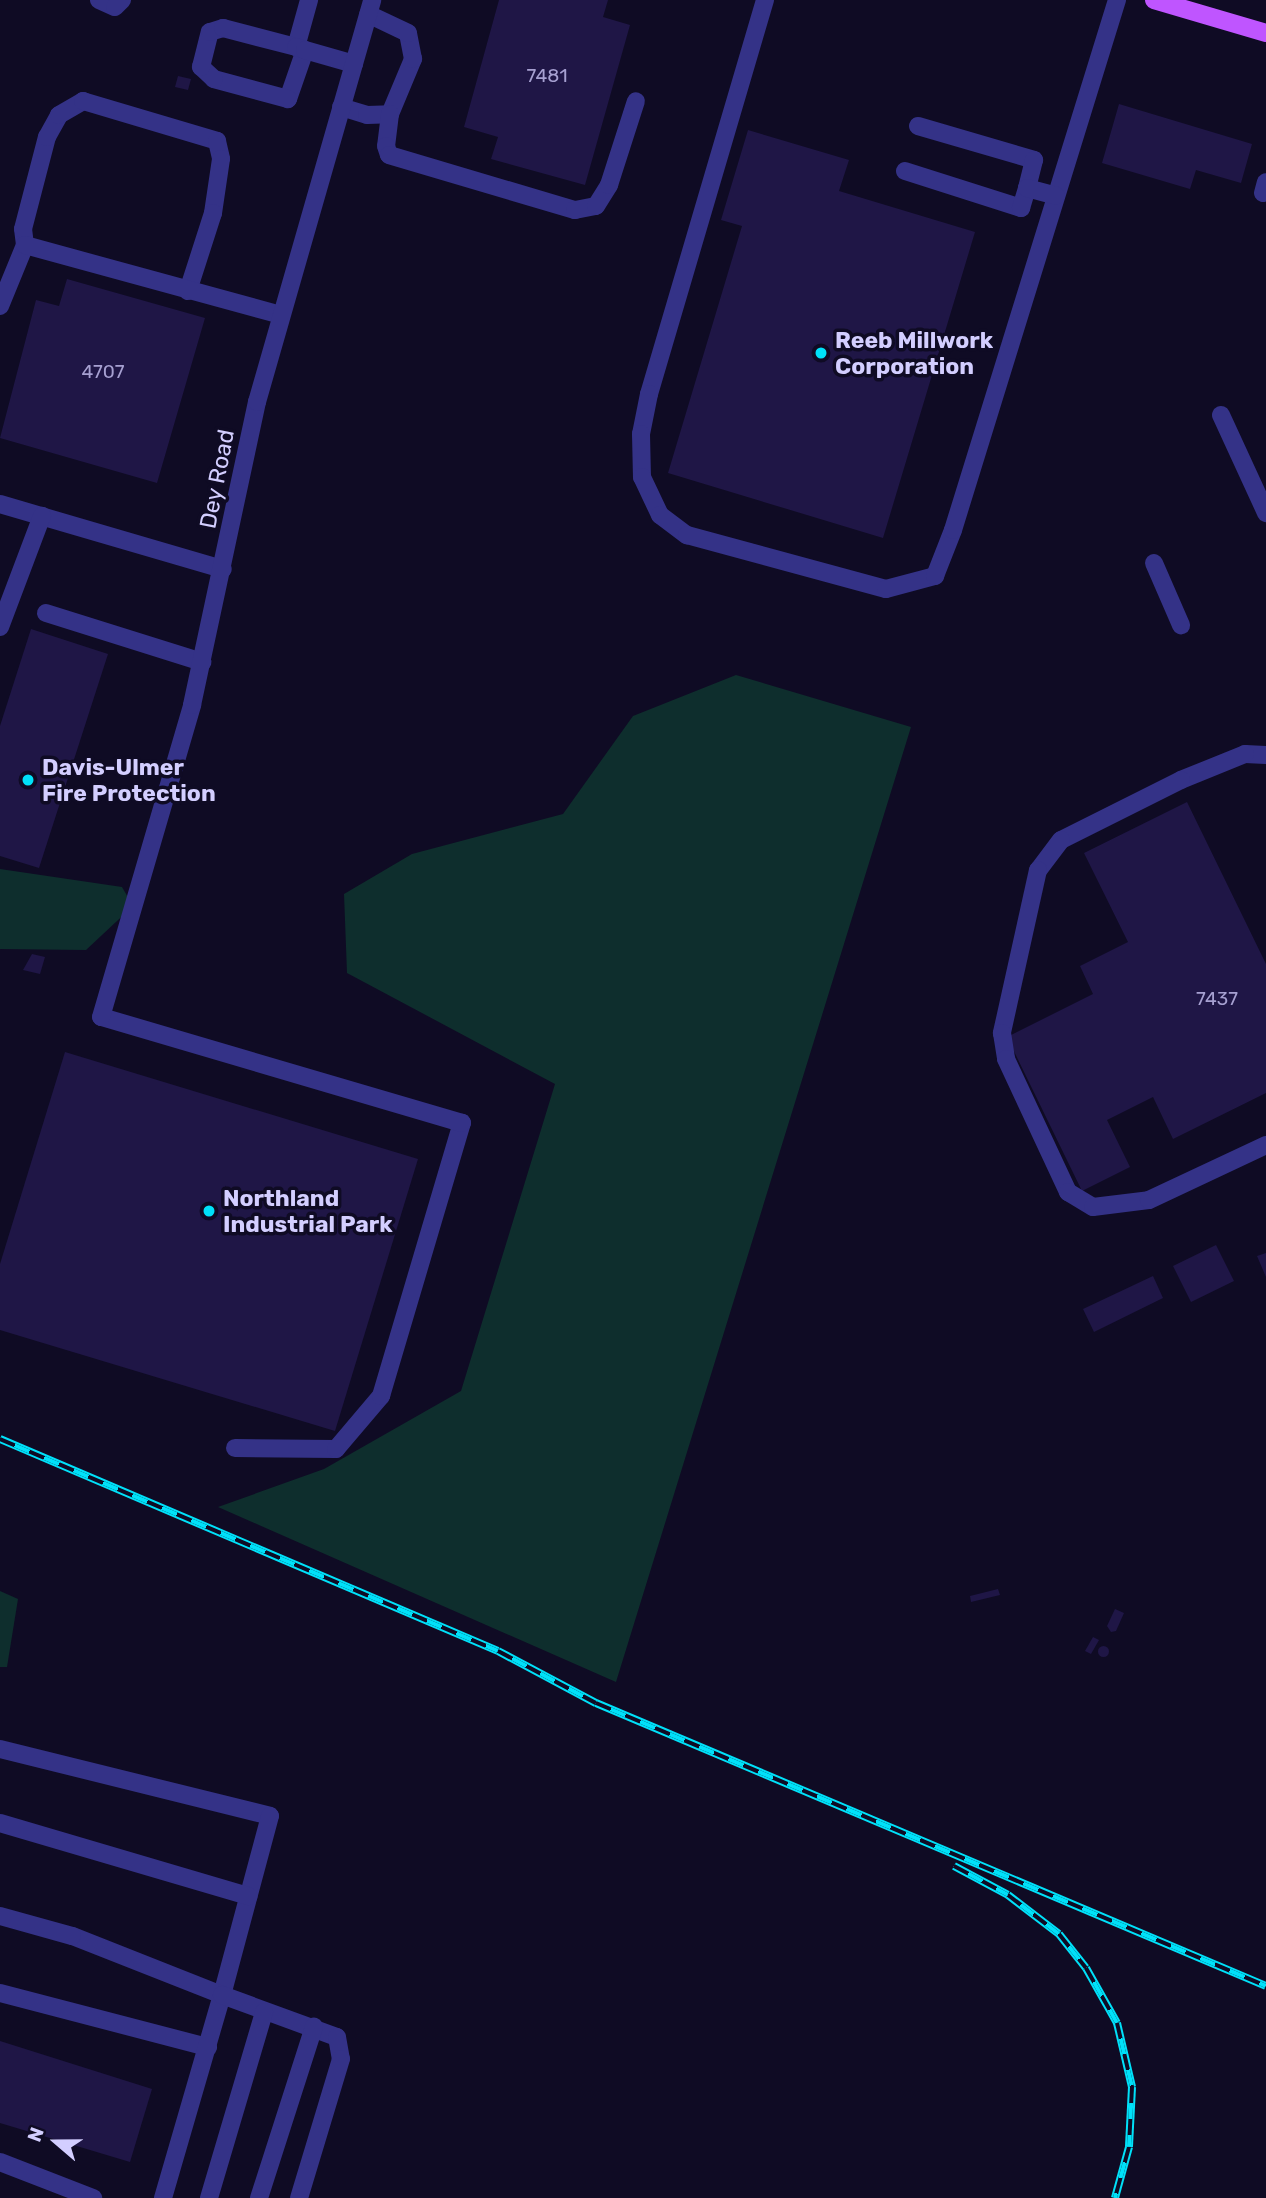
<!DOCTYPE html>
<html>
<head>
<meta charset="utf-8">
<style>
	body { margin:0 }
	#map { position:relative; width:1266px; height:2198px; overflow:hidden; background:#0f0b24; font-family:Rubik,sans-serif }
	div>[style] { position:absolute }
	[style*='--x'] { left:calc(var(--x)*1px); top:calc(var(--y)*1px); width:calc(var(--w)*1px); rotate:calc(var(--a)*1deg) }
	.green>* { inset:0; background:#0e2e2d }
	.building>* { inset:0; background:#1f1646 }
	.round { border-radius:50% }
	.minor>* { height:18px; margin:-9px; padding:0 9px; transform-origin:9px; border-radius:9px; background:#343287 }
	.major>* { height:18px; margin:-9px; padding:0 9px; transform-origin:9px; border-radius:9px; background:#bf55ff }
	.rail>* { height:8px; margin-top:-4px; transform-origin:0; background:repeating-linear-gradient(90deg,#0f0b24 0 16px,#00e1f9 0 32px); box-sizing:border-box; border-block:2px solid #00e1f9 }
	.dots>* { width:19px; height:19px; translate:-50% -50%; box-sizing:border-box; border:4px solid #0f0b24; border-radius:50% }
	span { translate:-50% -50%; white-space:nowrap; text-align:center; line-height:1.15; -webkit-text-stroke:7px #0f0b24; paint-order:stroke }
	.number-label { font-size:19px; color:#a6a0d1 }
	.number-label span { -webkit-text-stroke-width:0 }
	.poi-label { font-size:23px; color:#d3ceff; font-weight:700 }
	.left { translate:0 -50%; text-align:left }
	.street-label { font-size:23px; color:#d3ceff }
	.north { position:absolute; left:21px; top:2107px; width:70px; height:70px; -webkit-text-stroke:5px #0f0b24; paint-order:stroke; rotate:290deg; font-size:19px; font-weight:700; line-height:28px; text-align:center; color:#d3ceff }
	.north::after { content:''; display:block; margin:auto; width:24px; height:32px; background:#d3ceff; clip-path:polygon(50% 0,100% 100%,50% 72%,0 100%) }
</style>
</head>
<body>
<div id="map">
	<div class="green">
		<div style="clip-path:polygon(736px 675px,911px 727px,616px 1682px,218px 1507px,324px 1469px,461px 1391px,555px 1084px,347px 973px,344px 894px,412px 854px,563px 814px,633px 716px)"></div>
		<div style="clip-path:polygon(0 869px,122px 887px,133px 906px,86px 950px,0 949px)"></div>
		<div style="clip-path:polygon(0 1591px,18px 1599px,7px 1667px,0 1667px)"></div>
	</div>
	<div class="building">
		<div style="clip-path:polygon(499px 0,608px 0,603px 17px,630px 25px,585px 185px,491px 159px,498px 137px,464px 127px)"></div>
		<div style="clip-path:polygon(178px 76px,191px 79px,188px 90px,175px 87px)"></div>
		<div style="clip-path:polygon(1119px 104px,1252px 144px,1241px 183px,1196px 170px,1190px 189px,1102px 163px)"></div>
		<div style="clip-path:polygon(748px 130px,849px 160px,839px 191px,975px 232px,883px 538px,668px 473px,742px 226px,721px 220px)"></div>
		<div style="clip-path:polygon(67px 279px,205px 318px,157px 483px,0 438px,36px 300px,59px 306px)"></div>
		<div style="clip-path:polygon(31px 629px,108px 654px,39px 868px,0 856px,0 726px)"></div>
		<div style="clip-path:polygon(1187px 802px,1266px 964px,1266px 1093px,1173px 1139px,1153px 1097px,1107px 1120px,1130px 1167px,1082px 1191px,1007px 1037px,1093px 994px,1080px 966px,1128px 942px,1084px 853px)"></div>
		<div style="clip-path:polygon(32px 954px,45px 957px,40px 974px,23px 970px)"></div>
		<div style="clip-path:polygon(65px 1052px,418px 1159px,335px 1431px,0 1330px,0 1264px)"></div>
		<div style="clip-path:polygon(1216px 1245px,1234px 1281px,1191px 1302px,1173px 1266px)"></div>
		<div style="clip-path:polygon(1266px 1253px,1266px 1277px,1257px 1256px)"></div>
		<div style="clip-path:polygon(1153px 1276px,1163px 1298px,1094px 1332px,1083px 1309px)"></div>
		<div style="clip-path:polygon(998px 1589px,1000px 1595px,971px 1602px,970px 1596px)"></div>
		<div style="clip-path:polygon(1115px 1609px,1124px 1613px,1116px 1631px,1111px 1632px,1107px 1626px)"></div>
		<div style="clip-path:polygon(1093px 1637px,1099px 1640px,1091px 1654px,1085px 1651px)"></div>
		<div class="round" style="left:1097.5px;top:1645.5px;width:11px;height:11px"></div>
		<div style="clip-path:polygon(0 2041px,152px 2089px,130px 2162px,0 2123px)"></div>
	</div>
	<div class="minor">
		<div style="--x:99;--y:0;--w:17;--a:24"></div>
		<div style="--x:115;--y:7;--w:10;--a:-45"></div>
		<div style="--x:765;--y:0;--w:411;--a:106.4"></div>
		<div style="--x:649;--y:394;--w:41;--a:101.3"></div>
		<div style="--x:641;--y:434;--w:43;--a:88.7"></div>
		<div style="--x:642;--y:477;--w:42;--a:64.7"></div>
		<div style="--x:660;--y:515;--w:34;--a:37"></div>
		<div style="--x:687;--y:535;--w:206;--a:15.2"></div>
		<div style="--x:886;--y:589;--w:51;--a:-14.9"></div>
		<div style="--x:935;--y:576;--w:49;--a:-68.6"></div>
		<div style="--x:953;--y:530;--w:555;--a:-72.81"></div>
		<div style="--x:296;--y:47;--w:49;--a:-74.5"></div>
		<div style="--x:305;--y:50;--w:52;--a:109.1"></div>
		<div style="--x:288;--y:99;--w:77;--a:-164.9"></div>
		<div style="--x:214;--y:79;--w:18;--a:-137"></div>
		<div style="--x:201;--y:67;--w:36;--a:-76"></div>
		<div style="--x:210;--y:32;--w:14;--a:-17"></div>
		<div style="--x:223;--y:28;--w:75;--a:14.6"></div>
		<div style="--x:296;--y:47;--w:9;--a:18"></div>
		<div style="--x:305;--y:50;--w:51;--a:15.9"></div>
		<div style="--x:341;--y:107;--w:27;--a:17"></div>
		<div style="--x:367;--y:115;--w:23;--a:-2"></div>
		<div style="--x:390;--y:114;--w:60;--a:-67.3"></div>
		<div style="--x:413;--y:59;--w:26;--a:-101"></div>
		<div style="--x:408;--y:33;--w:44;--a:-154.6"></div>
		<div style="--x:390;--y:114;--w:32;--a:97"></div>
		<div style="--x:386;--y:146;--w:9;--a:72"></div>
		<div style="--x:389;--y:155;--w:194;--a:16.5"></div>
		<div style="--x:575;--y:210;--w:21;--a:-11"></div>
		<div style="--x:596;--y:206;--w:25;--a:-58"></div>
		<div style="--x:609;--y:185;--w:88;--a:-72.2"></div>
		<div style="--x:918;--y:126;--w:121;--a:16.3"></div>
		<div style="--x:1034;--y:160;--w:29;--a:104"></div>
		<div style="--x:905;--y:171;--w:122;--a:17.7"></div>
		<div style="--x:1021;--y:208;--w:21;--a:-73"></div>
		<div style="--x:1027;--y:188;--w:30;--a:15"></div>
		<div style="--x:1263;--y:193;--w:11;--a:-75"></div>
		<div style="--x:25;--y:245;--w:16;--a:-97"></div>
		<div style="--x:23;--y:229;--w:95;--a:-75.4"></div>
		<div style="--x:47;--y:137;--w:25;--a:-61"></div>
		<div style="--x:59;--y:115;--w:28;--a:-30"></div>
		<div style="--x:83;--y:101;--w:140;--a:16.6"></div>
		<div style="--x:217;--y:141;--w:18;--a:77"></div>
		<div style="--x:221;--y:159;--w:55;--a:98.4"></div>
		<div style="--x:213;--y:213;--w:82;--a:107.8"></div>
		<div style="--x:0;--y:306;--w:66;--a:-67.7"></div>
		<div style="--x:25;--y:245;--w:265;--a:15.3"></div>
		<div style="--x:1221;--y:415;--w:108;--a:65.3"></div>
		<div style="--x:0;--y:504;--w:232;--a:16.3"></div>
		<div style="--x:1154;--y:563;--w:68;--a:66.5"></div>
		<div style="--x:46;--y:613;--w:164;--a:17.4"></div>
		<div style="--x:0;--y:627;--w:119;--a:-69.3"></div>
		<div style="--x:1266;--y:755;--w:21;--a:-177"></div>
		<div style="--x:1245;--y:754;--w:69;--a:157.9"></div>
		<div style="--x:1181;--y:780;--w:134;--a:153.4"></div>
		<div style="--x:1061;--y:840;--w:38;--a:127"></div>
		<div style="--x:1038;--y:870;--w:167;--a:102.5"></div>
		<div style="--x:1002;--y:1033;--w:26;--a:81"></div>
		<div style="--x:1006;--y:1059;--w:147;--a:65"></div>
		<div style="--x:1068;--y:1192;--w:29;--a:31"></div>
		<div style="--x:1093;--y:1207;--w:56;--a:-7.1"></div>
		<div style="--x:1149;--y:1200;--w:129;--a:-25.2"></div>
		<div style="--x:235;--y:1448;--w:101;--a:0.6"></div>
		<div style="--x:336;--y:1449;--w:70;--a:-49.7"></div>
		<div style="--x:381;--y:1396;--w:285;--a:-73.5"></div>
		<div style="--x:462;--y:1123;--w:376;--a:-163.6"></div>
		<div style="--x:101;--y:1017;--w:325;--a:-73.7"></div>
		<div style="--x:192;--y:705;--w:310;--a:-77.9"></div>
		<div style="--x:257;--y:402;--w:418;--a:-74"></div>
		<div style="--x:0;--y:1749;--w:278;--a:13.9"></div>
		<div style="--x:270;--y:1816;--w:185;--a:105"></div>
		<div style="--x:222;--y:1995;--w:161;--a:-158.5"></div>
		<div style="--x:72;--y:1936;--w:75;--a:-164.5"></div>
		<div style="--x:0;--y:1823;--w:259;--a:16.4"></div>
		<div style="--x:0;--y:1993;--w:215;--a:14.6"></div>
		<div style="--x:0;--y:2162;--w:100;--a:21.2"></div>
		<div style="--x:163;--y:2198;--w:211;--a:-73.8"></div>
		<div style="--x:222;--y:1995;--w:122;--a:20.1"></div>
		<div style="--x:337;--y:2037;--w:22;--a:80"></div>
		<div style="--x:341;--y:2059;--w:145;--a:106.8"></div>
		<div style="--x:209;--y:2198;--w:194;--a:-73.5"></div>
		<div style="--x:259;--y:2198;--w:180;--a:-72.2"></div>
	</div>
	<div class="major">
		<div style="--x:1154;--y:0;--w:117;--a:16.4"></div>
	</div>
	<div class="rail">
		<div style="--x:0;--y:1439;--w:541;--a:23.06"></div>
		<div style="--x:498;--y:1651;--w:111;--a:28"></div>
		<div style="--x:596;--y:1703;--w:727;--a:22.9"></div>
		<div style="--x:954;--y:1866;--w:61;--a:28.2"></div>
		<div style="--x:1008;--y:1895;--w:64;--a:37.4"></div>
		<div style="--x:1059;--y:1934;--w:43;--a:51.5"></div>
		<div style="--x:1086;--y:1968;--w:63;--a:60.6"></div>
		<div style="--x:1117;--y:2023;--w:66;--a:76.8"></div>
		<div style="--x:1132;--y:2087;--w:60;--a:92.9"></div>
		<div style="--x:1129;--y:2147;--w:53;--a:105.4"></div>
	</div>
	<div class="dots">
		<div style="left:821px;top:353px;background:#00e1f9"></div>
		<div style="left:28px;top:780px;background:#00e1f9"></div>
		<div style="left:209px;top:1211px;background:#00e1f9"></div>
	</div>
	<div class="number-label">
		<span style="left:547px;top:76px">7481</span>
		<span style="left:103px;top:372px">4707</span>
		<span style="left:1217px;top:999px">7437</span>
	</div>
	<div class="poi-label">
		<span class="left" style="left:835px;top:353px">Reeb Millwork<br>Corporation</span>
		<span class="left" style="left:42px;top:780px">Davis-Ulmer<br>Fire Protection</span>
		<span class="left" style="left:223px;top:1211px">Northland<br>Industrial Park</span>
	</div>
	<div class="street-label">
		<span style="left:217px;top:479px;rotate:-79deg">Dey Road</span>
	</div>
	<div class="north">N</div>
</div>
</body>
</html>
